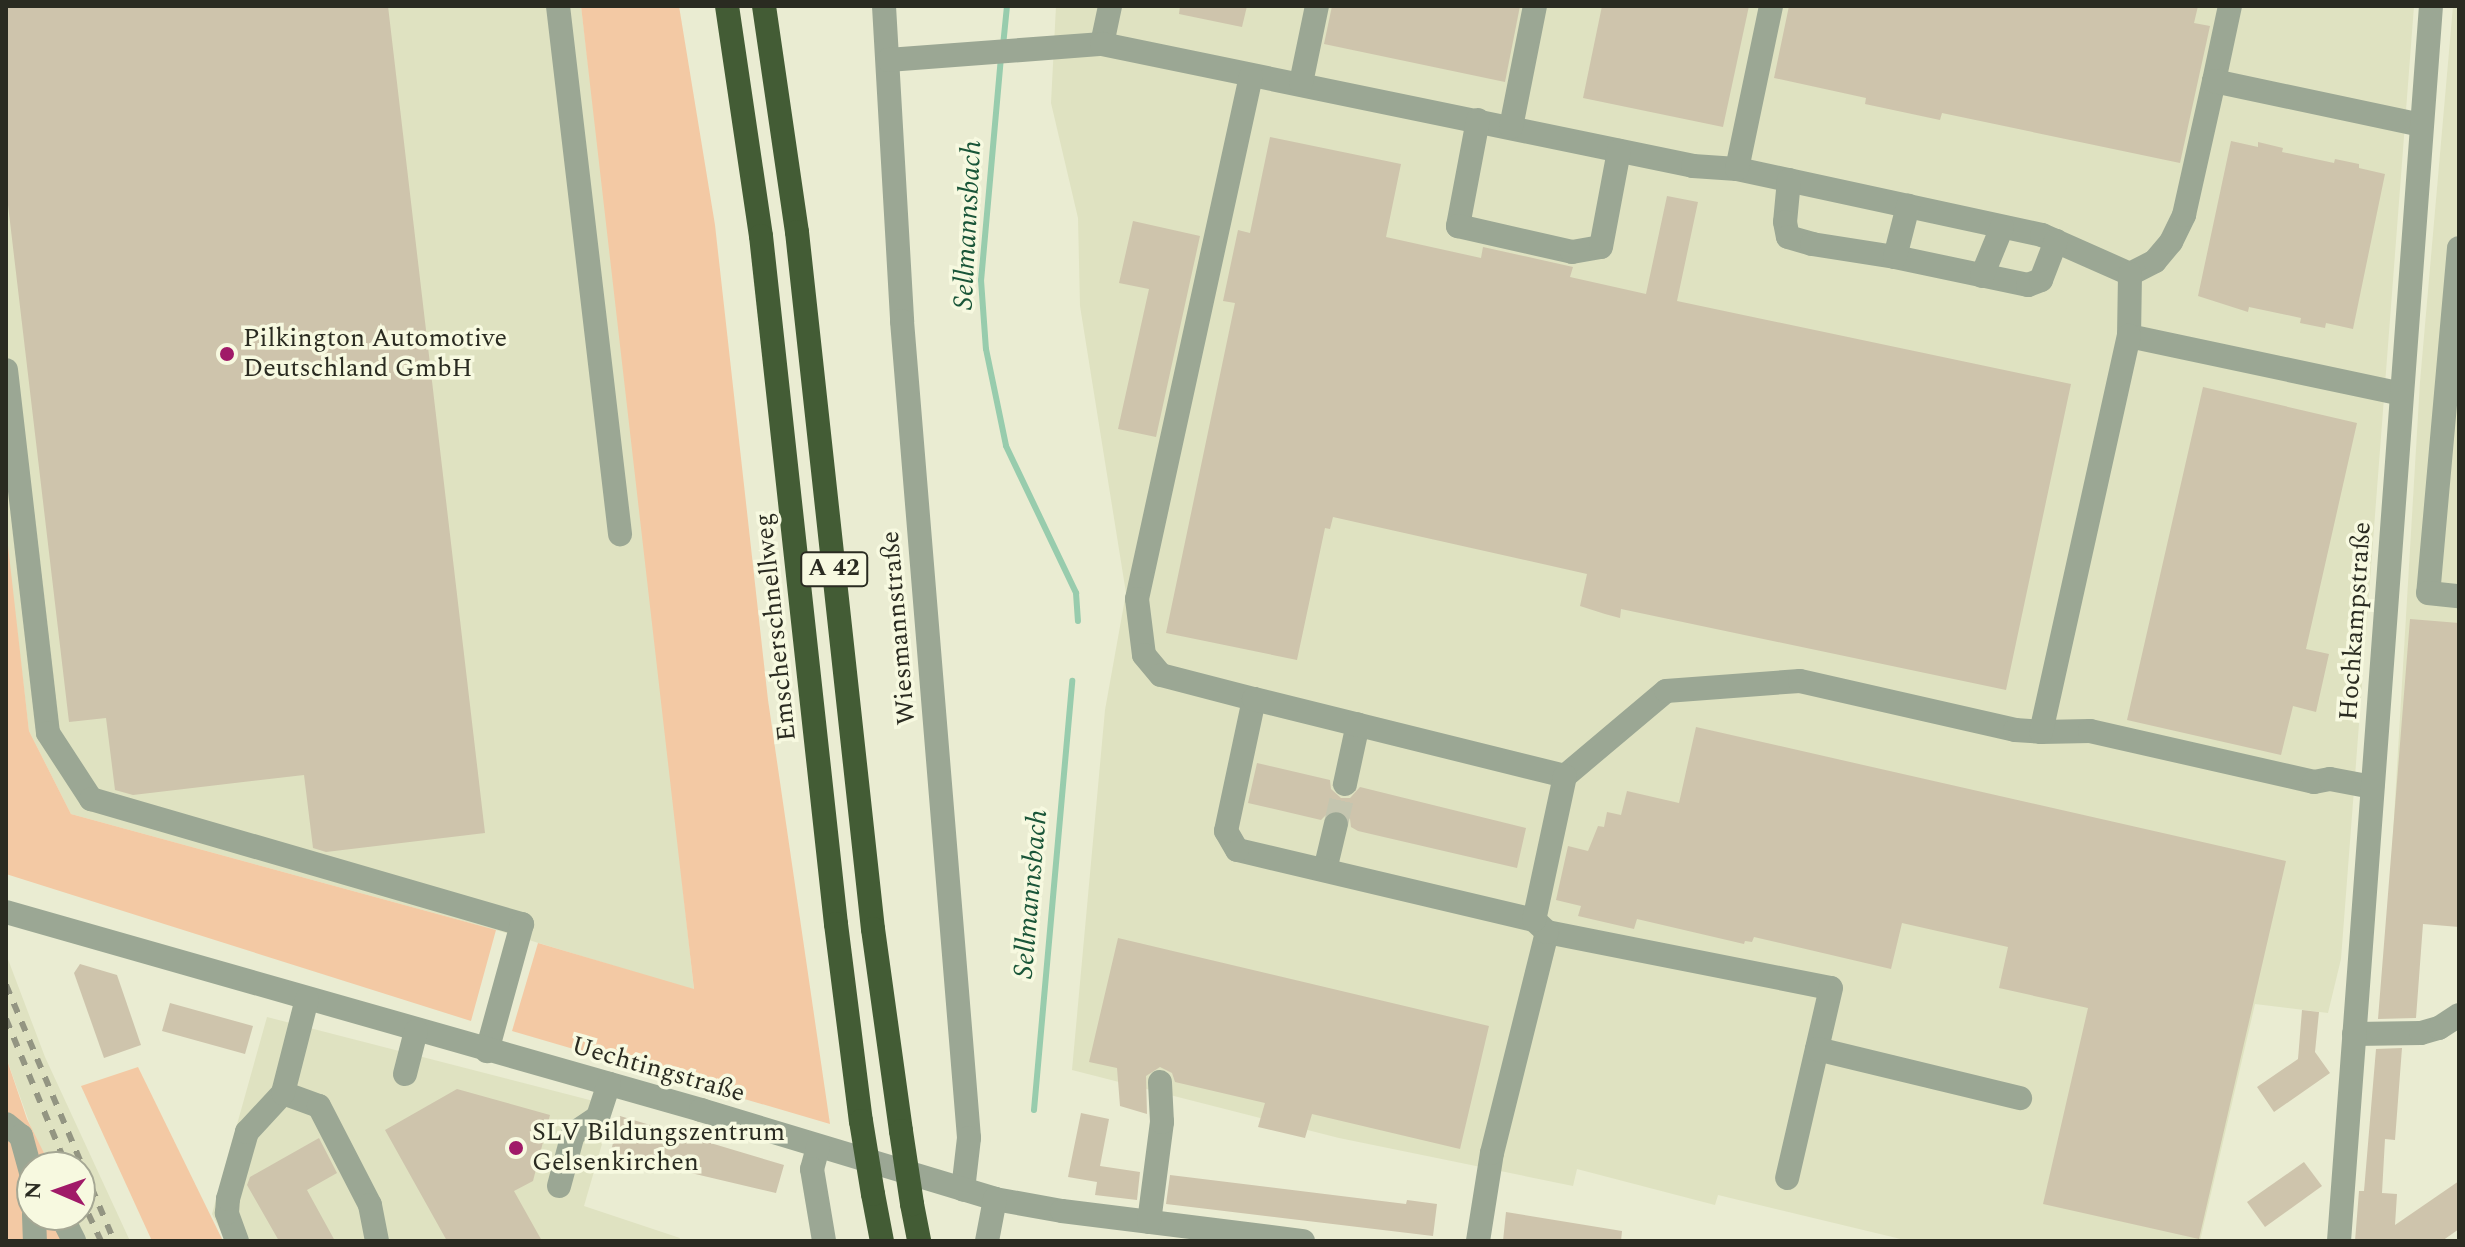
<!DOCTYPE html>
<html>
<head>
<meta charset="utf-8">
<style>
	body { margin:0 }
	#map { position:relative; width:2465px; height:1247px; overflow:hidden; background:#eaecd2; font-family:Spectral,serif }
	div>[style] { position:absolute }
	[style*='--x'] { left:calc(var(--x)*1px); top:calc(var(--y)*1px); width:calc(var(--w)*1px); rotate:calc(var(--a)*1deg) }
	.built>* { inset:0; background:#dfe2c1 }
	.green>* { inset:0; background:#f3c9a4 }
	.stream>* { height:6px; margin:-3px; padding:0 3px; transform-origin:3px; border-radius:3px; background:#98ccad }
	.building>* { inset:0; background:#cec4ac }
	.minor-tunnel>* { height:24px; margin-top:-12px; transform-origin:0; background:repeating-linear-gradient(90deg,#c4c5af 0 24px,transparent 0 36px) }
	.minor>* { height:24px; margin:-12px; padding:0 12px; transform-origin:12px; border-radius:12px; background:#9ba794 }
	.highway>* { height:24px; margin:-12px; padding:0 12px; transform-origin:12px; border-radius:12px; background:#435c35 }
	.rail>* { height:6px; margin-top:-3px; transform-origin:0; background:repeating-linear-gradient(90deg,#939582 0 10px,transparent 0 20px) }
	.highway-bridge>* { height:24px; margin:-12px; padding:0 12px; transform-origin:12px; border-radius:12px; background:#435c35 }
	.dots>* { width:22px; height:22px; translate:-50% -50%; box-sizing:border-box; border:4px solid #f7f9e0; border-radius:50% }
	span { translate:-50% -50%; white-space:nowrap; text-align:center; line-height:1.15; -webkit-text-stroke:7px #f7f9e0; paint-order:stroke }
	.shield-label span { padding:2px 6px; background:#f7f9e0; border:2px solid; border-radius:6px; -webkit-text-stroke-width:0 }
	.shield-label { font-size:24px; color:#2a2b21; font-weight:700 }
	.poi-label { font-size:26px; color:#2a2b21 }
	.left { translate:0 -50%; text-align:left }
	.street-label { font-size:26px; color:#2a2b21 }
	.water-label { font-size:28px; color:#195538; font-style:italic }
	.frame { position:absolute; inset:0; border:8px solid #2a2b21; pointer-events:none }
	.north { position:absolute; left:16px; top:1151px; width:80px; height:80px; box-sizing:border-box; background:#f7f9e0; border:2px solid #a5a794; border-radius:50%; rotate:272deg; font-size:22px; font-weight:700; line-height:32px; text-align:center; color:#2a2b21 }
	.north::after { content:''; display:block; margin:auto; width:28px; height:36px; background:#a01a68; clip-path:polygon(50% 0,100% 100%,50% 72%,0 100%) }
</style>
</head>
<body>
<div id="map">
	<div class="built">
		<div style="clip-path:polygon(6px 6px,581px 6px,630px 404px,694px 990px,496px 930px,71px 814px,29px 731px,6px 538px)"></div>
		<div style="clip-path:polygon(1056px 6px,2414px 6px,2341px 959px,2328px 1013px,2255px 1004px,2200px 1241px,1909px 1241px,1718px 1195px,1715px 1205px,1577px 1169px,1573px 1186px,1339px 1138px,1072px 1070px,1105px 710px,1126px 593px,1080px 306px,1078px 218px,1051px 103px)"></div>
		<div style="clip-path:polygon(2453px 6px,2459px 6px,2459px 926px,2388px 918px,2420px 382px)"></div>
		<div style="clip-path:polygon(6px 954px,45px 1057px,130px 1241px,85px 1241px,73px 1215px,80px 1215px,80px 1167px,51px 1167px,34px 1136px,6px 1057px)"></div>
		<div style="clip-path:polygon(267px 1017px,613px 1106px,584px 1206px,680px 1238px,679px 1241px,226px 1241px,212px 1214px)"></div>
	</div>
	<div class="green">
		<div style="clip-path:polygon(581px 6px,679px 6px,715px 225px,768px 700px,830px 1124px,512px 1031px,538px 943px,694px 989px)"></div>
		<div style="clip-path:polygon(6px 528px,29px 731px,71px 814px,496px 930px,471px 1021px,6px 874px)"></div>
		<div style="clip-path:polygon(6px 1057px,27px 1119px,51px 1167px,32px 1167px,32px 1215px,73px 1215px,85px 1241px,6px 1241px)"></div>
		<div style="clip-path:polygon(138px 1067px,223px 1241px,152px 1241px,81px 1086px)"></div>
	</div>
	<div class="stream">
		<div style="--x:1003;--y:46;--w:40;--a:-84.3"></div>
		<div style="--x:1001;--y:57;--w:224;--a:95.1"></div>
		<div style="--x:981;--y:280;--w:69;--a:85.9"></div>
		<div style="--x:986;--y:349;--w:99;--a:78.3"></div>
		<div style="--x:1006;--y:446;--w:163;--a:64.5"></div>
		<div style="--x:1076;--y:593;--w:28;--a:86"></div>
		<div style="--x:1034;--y:1110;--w:431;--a:-84.9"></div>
	</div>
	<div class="building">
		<div style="clip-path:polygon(6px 6px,388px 6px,485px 833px,326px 852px,313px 848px,304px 775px,133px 795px,115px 790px,106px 718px,69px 722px,6px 188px)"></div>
		<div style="clip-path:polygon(1180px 6px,1247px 6px,1242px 27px,1179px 14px)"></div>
		<div style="clip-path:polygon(1332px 6px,1520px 6px,1505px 82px,1324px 44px)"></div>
		<div style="clip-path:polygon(1602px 6px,1749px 6px,1723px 127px,1583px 98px)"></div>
		<div style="clip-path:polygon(1789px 6px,2198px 6px,2194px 23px,2210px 26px,2180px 163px,1942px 113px,1940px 120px,1865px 104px,1866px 98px,1774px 78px)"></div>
		<div style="clip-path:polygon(1270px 137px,1401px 164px,1386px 237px,1481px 258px,1483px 247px,1573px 267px,1570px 277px,1646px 294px,1667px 196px,1698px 202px,1677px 301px,2071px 384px,2006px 690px,1621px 609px,1620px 618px,1605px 614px,1580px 606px,1587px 574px,1333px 517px,1330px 529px,1325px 528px,1297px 660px,1166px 633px,1235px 303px,1223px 301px,1238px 230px,1250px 233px)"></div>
		<div style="clip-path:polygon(2231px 141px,2258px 147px,2258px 142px,2283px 148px,2282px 152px,2334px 163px,2335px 159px,2359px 164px,2359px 168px,2385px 174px,2353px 329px,2326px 323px,2325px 328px,2300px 323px,2301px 318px,2249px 307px,2248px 312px,2198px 296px)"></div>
		<div style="clip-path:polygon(1133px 221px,1200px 236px,1156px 437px,1118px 429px,1149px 289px,1119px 283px)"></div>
		<div style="clip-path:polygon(2203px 387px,2357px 423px,2306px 649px,2329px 654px,2316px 712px,2293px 706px,2281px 755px,2127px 720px)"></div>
		<div style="clip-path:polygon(2410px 619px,2459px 623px,2459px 927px,2423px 924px,2416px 1018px,2378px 1019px)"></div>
		<div style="clip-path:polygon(1696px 727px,2286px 861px,2199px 1239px,2043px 1204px,2088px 1008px,1999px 988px,2008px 947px,1902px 923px,1891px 969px,1754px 937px,1752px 942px,1745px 941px,1744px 944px,1637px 919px,1634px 929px,1578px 916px,1581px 906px,1556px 900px,1568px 846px,1588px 851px,1598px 826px,1604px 827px,1607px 812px,1621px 815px,1627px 791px,1679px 803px)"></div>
		<div style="clip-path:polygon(1257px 763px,1330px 780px,1331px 789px,1341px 798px,1350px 798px,1360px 787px,1526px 828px,1517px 868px,1358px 831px,1351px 827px,1350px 819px,1340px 810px,1331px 810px,1321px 820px,1248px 803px)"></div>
		<div style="clip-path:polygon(1118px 938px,1489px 1026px,1460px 1149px,1312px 1114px,1305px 1138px,1258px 1127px,1265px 1103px,1175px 1082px,1172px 1073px,1160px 1067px,1146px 1076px,1147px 1114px,1120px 1106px,1117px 1068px,1089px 1062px)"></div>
		<div style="clip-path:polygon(80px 964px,117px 975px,141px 1045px,104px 1058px,74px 973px)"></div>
		<div style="clip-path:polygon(170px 1003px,253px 1026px,245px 1054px,162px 1031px)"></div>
		<div style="clip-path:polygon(2302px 1010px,2319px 1012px,2315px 1052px,2330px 1073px,2274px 1112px,2257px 1087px,2298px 1059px)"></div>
		<div style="clip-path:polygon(2402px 1048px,2395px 1140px,2385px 1139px,2382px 1193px,2397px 1194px,2395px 1225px,2459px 1181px,2459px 1229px,2442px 1241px,2355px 1241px,2359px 1191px,2364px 1191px,2376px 1049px)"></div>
		<div style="clip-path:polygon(457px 1089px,550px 1115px,533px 1181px,514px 1191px,542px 1241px,447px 1241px,385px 1130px)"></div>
		<div style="clip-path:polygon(1081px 1113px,1109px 1119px,1100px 1166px,1140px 1172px,1137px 1200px,1095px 1195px,1097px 1182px,1068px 1177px)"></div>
		<div style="clip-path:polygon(620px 1116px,784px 1165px,776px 1193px,619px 1156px,620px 1149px,612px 1147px)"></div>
		<div style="clip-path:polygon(319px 1138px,337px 1173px,307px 1190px,335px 1241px,279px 1241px,247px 1185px,250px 1177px)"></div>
		<div style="clip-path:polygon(2304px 1162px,2322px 1186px,2265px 1227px,2247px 1202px)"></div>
		<div style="clip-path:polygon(1170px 1175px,1406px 1204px,1407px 1200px,1437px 1204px,1433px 1236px,1166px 1204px)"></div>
		<div style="clip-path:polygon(1506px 1212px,1622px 1231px,1621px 1241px,1503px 1241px)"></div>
	</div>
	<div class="minor-tunnel">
		<div style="--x:1336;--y:824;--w:41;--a:-77.3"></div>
	</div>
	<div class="minor">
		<div style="--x:558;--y:6;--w:532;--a:83.3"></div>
		<div style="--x:884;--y:6;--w:316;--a:86.7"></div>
		<div style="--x:902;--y:321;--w:820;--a:85.31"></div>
		<div style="--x:969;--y:1138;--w:52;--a:96.6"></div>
		<div style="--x:1102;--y:44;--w:39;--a:-78"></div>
		<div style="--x:888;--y:60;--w:215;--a:-4.3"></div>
		<div style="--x:1102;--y:44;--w:603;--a:11.66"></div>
		<div style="--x:1693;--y:166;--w:44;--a:3.9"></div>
		<div style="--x:1737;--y:169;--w:312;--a:12.2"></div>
		<div style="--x:2042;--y:235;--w:96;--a:23.9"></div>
		<div style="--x:1251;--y:76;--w:535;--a:102.3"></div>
		<div style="--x:1137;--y:599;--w:56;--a:82.9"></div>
		<div style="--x:1144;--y:655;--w:26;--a:50"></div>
		<div style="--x:1161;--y:675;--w:96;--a:14.5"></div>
		<div style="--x:2214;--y:81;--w:77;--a:-78"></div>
		<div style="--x:1301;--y:83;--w:79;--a:-78.3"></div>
		<div style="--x:1478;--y:120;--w:108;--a:100.7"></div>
		<div style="--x:1458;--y:226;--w:117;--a:12.8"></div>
		<div style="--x:1572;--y:252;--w:29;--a:-10"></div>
		<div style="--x:1601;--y:247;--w:98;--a:-79.4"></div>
		<div style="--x:1511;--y:127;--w:123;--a:-78.8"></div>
		<div style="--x:1737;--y:169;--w:167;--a:-78.2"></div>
		<div style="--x:1789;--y:180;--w:42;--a:95.4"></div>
		<div style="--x:1785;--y:222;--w:15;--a:79"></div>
		<div style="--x:1788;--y:237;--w:25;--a:16"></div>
		<div style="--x:1812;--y:244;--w:84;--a:8.9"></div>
		<div style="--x:1895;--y:257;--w:136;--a:11.9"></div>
		<div style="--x:2028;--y:285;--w:14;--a:-21"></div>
		<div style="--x:2041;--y:280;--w:42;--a:-69"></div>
		<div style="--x:2459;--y:248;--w:346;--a:95.1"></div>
		<div style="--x:2428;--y:593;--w:31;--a:6"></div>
		<div style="--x:1895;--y:257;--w:53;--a:-75.7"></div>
		<div style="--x:2130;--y:274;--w:28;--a:-27"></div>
		<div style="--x:2155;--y:261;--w:25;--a:-50"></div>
		<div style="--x:2171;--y:242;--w:30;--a:-64"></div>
		<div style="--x:2184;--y:215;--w:137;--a:-77.4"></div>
		<div style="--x:2214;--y:81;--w:212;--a:12"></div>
		<div style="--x:2130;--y:274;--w:62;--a:90.9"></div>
		<div style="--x:2129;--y:336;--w:278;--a:12"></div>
		<div style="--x:1982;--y:276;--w:53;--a:-67.8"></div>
		<div style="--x:6;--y:370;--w:365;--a:83.4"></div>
		<div style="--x:48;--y:733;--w:79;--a:56.9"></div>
		<div style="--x:91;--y:799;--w:449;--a:16.2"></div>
		<div style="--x:522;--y:924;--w:132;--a:105.4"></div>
		<div style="--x:2041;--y:732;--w:49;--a:-1.2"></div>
		<div style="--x:2090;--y:731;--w:230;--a:12.8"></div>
		<div style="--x:2314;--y:782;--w:16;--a:-11"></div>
		<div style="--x:2330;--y:779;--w:43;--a:10.8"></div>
		<div style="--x:1565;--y:776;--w:132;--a:-40.1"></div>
		<div style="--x:1666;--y:691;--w:134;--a:-4.3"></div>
		<div style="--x:1800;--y:681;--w:221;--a:12.8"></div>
		<div style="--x:2015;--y:730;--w:26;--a:4"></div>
		<div style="--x:2041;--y:732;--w:406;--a:-77.5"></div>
		<div style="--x:1345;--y:784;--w:61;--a:-77.8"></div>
		<div style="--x:1325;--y:870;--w:47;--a:-76.6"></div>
		<div style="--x:6;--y:912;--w:723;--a:15.9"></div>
		<div style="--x:701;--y:1110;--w:307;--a:16.8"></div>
		<div style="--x:995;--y:1199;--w:68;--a:10.2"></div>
		<div style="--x:1062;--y:1211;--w:243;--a:7.1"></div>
		<div style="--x:1547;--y:932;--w:289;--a:11.2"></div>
		<div style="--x:1831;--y:988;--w:195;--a:103"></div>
		<div style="--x:2354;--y:1034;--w:67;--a:-0.9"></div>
		<div style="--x:2421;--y:1033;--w:19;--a:-16"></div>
		<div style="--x:2439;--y:1028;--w:24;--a:-33"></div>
		<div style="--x:1817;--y:1049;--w:209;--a:13.6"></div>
		<div style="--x:405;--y:1074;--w:44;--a:-75.7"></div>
		<div style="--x:283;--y:1093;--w:38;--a:20"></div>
		<div style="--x:319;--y:1106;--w:111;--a:62.7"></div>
		<div style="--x:370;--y:1205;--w:37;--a:79"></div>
		<div style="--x:6;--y:1124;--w:19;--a:39"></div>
		<div style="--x:21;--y:1136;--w:41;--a:74.6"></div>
		<div style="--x:818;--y:1147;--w:23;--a:105"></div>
		<div style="--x:812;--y:1169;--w:73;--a:80.5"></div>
		<div style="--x:559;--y:1186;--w:54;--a:-74.9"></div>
		<div style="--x:573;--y:1134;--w:30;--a:-34"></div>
		<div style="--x:598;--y:1117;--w:35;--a:-72"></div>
		<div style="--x:34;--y:1215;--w:26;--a:88"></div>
		<div style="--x:61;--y:1215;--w:29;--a:63"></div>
		<div style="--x:1149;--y:1222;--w:101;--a:-82.6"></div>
		<div style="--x:1162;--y:1122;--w:40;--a:-92.9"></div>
		<div style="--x:237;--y:1241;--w:30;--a:-110"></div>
		<div style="--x:227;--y:1213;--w:14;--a:-86"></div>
		<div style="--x:228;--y:1199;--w:70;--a:-74.2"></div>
		<div style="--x:247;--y:1132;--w:53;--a:-47.3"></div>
		<div style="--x:283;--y:1093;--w:97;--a:-75.7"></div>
		<div style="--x:987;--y:1241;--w:43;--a:-79.2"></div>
		<div style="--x:1478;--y:1241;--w:89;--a:-81"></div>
		<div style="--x:1492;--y:1153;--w:228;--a:-76"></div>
		<div style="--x:1547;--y:932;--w:18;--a:-137"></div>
		<div style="--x:1534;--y:920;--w:305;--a:-166.7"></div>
		<div style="--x:1237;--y:850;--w:22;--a:-120"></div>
		<div style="--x:1226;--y:831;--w:135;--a:-78"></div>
		<div style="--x:1254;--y:699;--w:320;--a:13.9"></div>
		<div style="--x:1565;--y:776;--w:147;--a:102.1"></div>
		<div style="--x:2339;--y:1241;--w:1238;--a:-85.74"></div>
	</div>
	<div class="highway">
		<div style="--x:727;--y:6;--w:232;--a:81.6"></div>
		<div style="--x:761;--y:236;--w:692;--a:83.78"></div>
		<div style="--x:836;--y:924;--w:199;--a:82.8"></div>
		<div style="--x:764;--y:6;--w:228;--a:81.7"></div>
		<div style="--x:797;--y:232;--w:701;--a:83.78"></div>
		<div style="--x:873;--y:929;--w:204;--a:82.1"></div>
		<div style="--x:873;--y:1194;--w:48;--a:79.2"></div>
		<div style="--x:912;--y:1204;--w:38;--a:79"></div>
	</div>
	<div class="rail">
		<div style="--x:6;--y:985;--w:278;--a:67.1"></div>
		<div style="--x:6;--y:1019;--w:160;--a:67.6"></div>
		<div style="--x:80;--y:1196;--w:50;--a:65"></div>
	</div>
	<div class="highway-bridge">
		<div style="--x:861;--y:1121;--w:74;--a:80.7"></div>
		<div style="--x:901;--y:1131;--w:74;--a:81.4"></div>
	</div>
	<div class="dots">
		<div style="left:227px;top:354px;background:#a01a68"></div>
		<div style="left:516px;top:1148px;background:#a01a68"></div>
	</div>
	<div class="shield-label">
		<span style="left:834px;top:569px">A 42</span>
	</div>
	<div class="poi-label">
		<span class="left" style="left:243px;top:354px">Pilkington Automotive<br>Deutschland GmbH</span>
		<span class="left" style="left:532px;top:1148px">SLV Bildungszentrum<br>Gelsenkirchen</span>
	</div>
	<div class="street-label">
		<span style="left:2356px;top:621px;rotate:-86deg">Hochkampstraße</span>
		<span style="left:776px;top:627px;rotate:-96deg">Emscherschnellweg</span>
		<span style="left:899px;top:628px;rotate:-95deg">Wiesmannstraße</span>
		<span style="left:658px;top:1070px;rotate:16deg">Uechtingstraße</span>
	</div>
	<div class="water-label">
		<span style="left:968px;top:225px;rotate:-87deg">Sellmannsbach</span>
		<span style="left:1031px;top:894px;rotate:-85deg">Sellmannsbach</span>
	</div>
	<div class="frame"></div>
	<div class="north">N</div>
</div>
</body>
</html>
